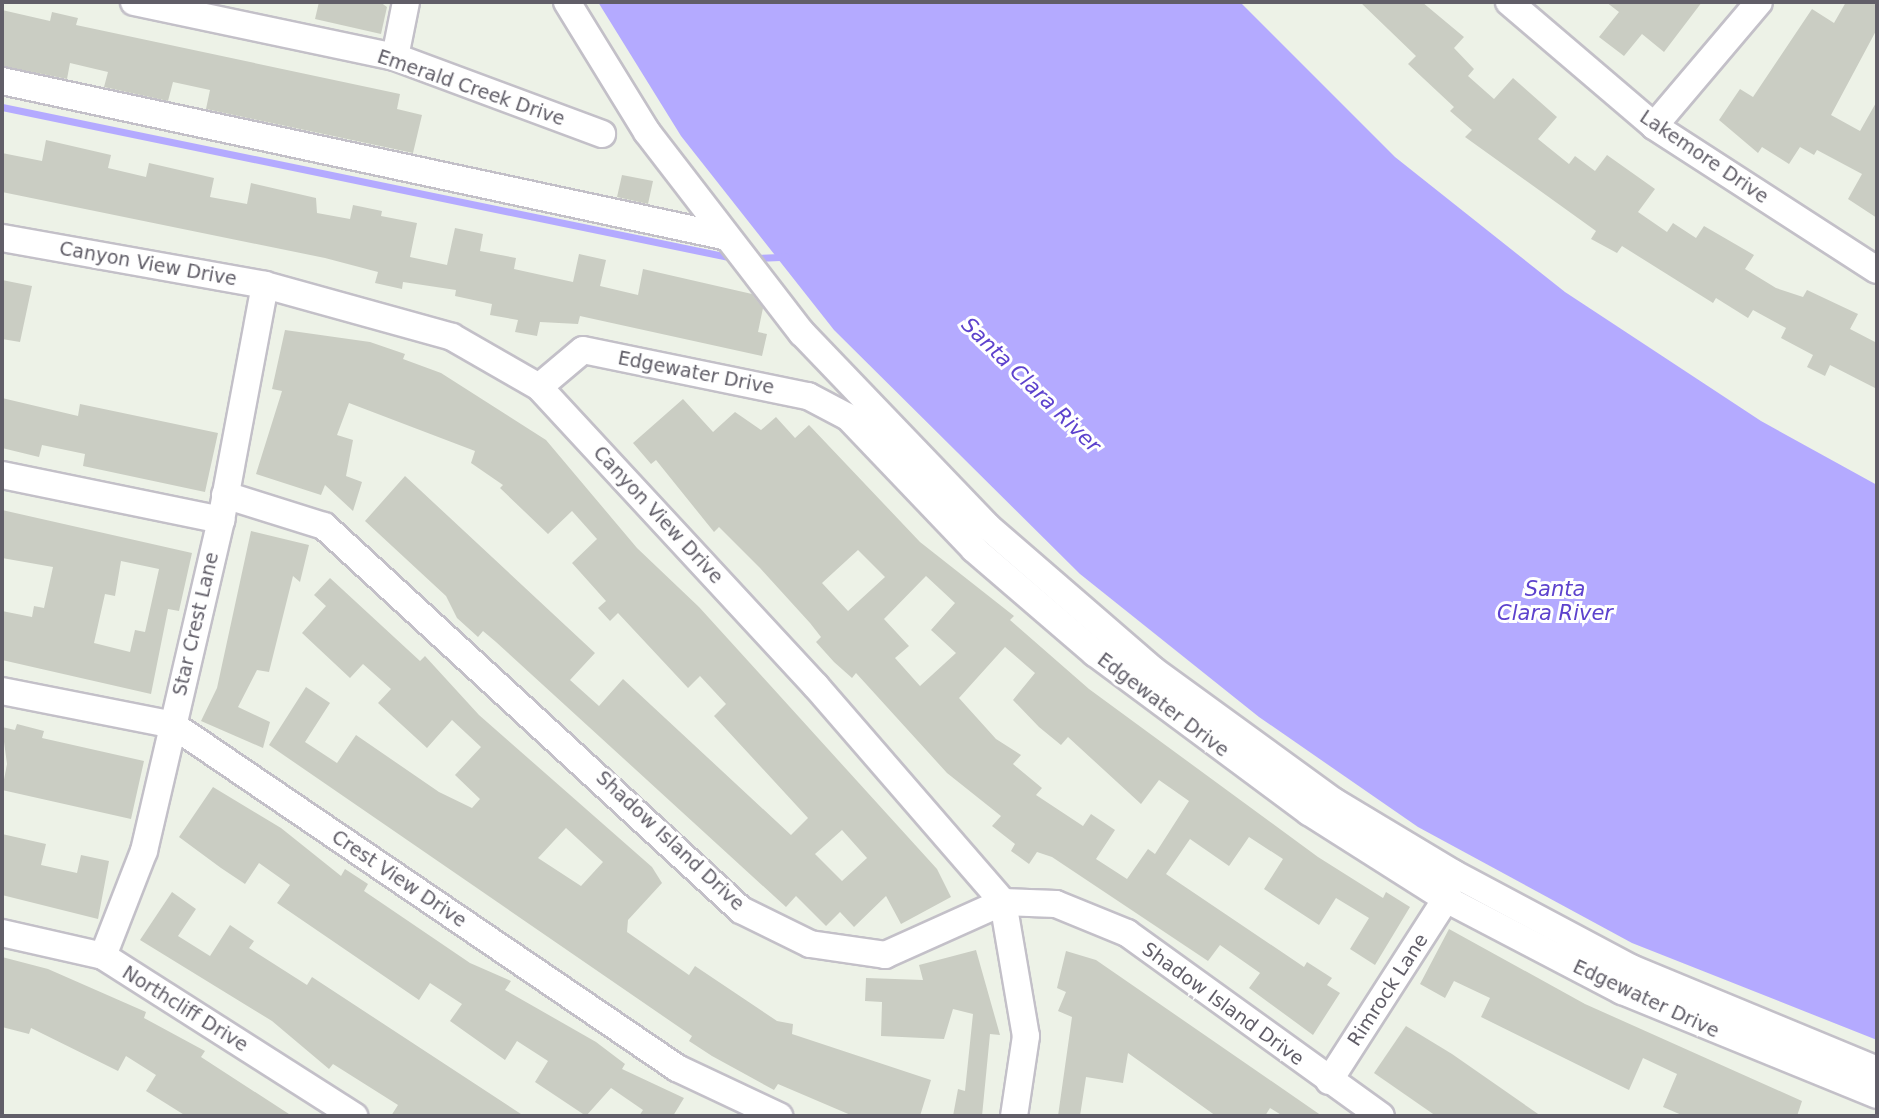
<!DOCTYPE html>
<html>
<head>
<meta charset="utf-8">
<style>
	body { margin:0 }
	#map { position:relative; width:1879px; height:1118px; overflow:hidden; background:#edf2e7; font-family:"DejaVu Sans",sans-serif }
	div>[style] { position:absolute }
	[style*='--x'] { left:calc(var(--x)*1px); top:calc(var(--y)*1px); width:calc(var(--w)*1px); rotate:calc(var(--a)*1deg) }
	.water>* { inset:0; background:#b4aaff }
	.stream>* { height:7px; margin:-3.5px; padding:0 3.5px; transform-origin:3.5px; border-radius:3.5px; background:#b4aaff }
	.building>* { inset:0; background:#cacdc3 }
	.roads { filter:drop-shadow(2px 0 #c3c0c8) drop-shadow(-2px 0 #c3c0c8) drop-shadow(0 2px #c3c0c8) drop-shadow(0 -2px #c3c0c8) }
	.minor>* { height:26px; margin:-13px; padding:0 13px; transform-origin:13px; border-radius:13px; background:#fff }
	span { translate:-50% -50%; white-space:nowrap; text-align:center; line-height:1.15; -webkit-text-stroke:6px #fff; paint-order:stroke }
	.street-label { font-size:19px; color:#615e68 }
	.water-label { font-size:21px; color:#5d42cd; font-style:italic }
	.frame { position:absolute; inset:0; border:4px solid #615e68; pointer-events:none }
</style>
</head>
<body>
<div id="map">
	<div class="water">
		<div style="clip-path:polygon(598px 2px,1240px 2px,1395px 157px,1565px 292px,1761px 421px,1877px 485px,1877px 1040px,1632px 943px,1418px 827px,1259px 717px,1080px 574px,834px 330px,681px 136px)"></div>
	</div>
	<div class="stream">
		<div style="--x:2;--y:107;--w:752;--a:11.67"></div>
		<div style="--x:753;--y:258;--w:33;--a:-2"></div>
	</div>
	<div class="building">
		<div style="clip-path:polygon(319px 2px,380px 2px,387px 7px,381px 34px,315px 19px)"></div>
		<div style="clip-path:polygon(1360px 2px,1422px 2px,1464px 37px,1454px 48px,1474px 69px,1468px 76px,1494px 99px,1513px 78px,1557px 117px,1538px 139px,1569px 164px,1575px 156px,1595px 171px,1607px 155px,1655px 189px,1638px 212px,1667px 232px,1673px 223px,1696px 238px,1704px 226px,1754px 255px,1745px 269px,1776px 288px,1803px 297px,1807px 290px,1858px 314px,1850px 329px,1877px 343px,1877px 389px,1830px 365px,1825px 376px,1807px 367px,1813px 355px,1781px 338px,1786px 328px,1753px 310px,1748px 318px,1716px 298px,1713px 303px,1622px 246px,1617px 253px,1591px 239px,1596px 231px,1465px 137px,1472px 130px,1450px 111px,1454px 107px,1408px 64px,1416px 56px)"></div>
		<div style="clip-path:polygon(1606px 2px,1702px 2px,1664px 52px,1642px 34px,1624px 56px,1599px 37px,1619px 12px)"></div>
		<div style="clip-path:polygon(1846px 2px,1877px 2px,1877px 29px,1831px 115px,1860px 131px,1877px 101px,1877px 218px,1848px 199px,1862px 174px,1817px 150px,1814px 155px,1800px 147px,1789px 164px,1762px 147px,1758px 153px,1719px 120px,1740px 89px,1753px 97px,1812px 9px,1834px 23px)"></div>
		<div style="clip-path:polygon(2px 10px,50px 21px,52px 12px,78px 18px,76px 25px,400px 94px,397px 109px,422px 115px,413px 153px,206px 109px,210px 90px,173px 82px,168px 101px,104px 87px,108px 72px,70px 63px,67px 79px,2px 66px)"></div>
		<div style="clip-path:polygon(46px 140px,111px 155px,108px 168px,146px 177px,149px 163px,214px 178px,210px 197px,247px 204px,251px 183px,316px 198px,317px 213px,350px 219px,353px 205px,382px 211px,381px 216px,417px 223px,410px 257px,447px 265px,455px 228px,483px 234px,480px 251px,516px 258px,514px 269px,573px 282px,579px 254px,606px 260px,600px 286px,638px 295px,643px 269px,752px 294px,763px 308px,758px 332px,767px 334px,762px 356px,580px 316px,578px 324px,540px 322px,537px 336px,515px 332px,518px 320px,490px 315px,492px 304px,455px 296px,456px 290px,403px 282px,402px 289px,375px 283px,378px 272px,325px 258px,2px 192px,2px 153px,42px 161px)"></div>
		<div style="clip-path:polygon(622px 175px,653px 181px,648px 204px,617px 197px)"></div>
		<div style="clip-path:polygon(2px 280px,32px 286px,20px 342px,2px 339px)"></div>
		<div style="clip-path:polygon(evenodd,285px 330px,370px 342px,405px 354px,403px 359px,441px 373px,546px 440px,637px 548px,699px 607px,937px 869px,951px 897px,901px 924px,886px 896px,854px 927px,840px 912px,826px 926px,796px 896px,786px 907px,496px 642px,483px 631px,478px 637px,457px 618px,446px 596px,365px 521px,405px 476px,595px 653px,570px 680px,599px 706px,623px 679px,791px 835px,808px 818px,714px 716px,726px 704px,700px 676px,688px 688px,618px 613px,610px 621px,598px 608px,606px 601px,572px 563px,597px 539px,572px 511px,548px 534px,500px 488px,503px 485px,471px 463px,475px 451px,349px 403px,337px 435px,353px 440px,346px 476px,362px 482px,353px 511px,325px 485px,321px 495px,256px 474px,282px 391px,272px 389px,285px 330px,842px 830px,867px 858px,842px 881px,815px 854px,842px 830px)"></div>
		<div style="clip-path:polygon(2px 398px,78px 416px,80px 404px,218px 433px,205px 492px,83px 466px,85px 454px,42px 445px,39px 457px,2px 448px)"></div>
		<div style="clip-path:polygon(evenodd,683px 399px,713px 432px,735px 412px,761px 430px,776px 417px,795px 438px,809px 425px,920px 542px,1014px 616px,1010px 620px,1089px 689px,1318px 857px,1383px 898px,1386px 892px,1410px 907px,1375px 965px,1350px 949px,1369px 918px,1336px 898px,1319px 925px,1264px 889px,1283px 859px,1249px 837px,1229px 866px,1190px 839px,1166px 874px,1304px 967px,1307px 962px,1332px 978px,1327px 985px,1340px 993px,1313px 1035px,1249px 988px,1260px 973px,1220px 945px,1208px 961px,1052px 857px,1037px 852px,1029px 864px,1011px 851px,1015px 844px,992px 826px,1001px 816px,947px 773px,856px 673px,852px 678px,834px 662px,816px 642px,821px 637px,810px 623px,760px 568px,719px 527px,714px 532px,656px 460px,651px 464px,633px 443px,683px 399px,858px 550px,885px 577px,848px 611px,822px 583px,858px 550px,683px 399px,926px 576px,955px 603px,931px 630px,956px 653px,920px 686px,895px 658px,909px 646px,884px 619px,926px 576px,683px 399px,1005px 647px,1035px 673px,1013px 700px,1039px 727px,1061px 745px,1068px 737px,1141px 804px,1159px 780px,1189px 801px,1155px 854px,1148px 849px,1127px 879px,1096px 859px,1115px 830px,1091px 814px,1083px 826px,1036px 795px,1042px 788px,1013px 764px,1021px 755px,996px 739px,959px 698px,1005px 647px)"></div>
		<div style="clip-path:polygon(evenodd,2px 510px,192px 553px,179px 611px,168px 609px,151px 694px,2px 660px,2px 611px,32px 617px,34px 606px,44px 608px,53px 567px,2px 558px,2px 510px,121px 561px,159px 569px,145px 632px,135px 630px,130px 652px,94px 643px,105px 594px,115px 596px,121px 561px)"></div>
		<div style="clip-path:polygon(251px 531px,309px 545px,300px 582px,293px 576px,269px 672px,257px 670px,238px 707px,270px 722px,263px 748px,201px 721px,217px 688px)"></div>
		<div style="clip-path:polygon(evenodd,330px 578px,420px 661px,425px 656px,479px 715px,652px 867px,662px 883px,628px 920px,627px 932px,689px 975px,695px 966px,777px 1021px,793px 1024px,792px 1034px,931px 1080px,920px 1116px,853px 1116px,778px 1084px,774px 1090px,712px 1056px,689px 1041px,692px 1036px,269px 745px,306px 687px,330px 703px,305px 742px,337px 763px,356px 735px,439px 792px,472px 808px,480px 799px,455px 775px,481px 747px,452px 720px,427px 748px,378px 703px,391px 689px,363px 664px,350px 678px,302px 633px,326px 606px,314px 595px,330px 578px,566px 828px,603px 862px,581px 886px,538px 858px,566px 828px)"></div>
		<div style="clip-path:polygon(17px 724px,44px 731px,42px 738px,144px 761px,131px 819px,2px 790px,7px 764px,2px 727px,15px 730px)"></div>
		<div style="clip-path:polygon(213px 787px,281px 828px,341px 876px,345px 869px,368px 884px,364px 891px,470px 963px,511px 981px,505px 990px,596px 1042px,625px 1064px,622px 1069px,684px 1098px,673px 1116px,639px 1116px,643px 1110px,611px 1088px,586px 1116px,535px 1082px,548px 1061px,517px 1041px,505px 1060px,450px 1021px,462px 1004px,430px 983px,419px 1000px,277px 903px,290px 885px,259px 863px,245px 884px,221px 868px,179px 837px)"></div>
		<div style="clip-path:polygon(2px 834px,46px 844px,41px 865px,77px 873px,81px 855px,109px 861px,98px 919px,2px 895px)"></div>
		<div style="clip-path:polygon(172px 892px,196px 909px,178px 936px,210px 956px,230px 925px,254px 941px,249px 948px,307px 985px,312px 977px,524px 1116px,391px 1116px,398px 1105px,333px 1064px,329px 1069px,272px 1021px,140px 940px)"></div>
		<div style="clip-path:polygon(1449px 929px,1585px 1004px,1802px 1101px,1797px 1116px,1684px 1116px,1663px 1107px,1677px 1074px,1643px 1058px,1629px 1090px,1481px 1017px,1490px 998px,1454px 981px,1445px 998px,1420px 984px)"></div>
		<div style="clip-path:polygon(976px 950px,1000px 1035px,990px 1034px,982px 1116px,953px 1116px,958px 1089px,965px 1091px,973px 1014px,953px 1009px,944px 1039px,881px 1036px,882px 1002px,865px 1001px,866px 978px,923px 980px,919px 965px)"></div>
		<div style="clip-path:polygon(1066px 951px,1096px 960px,1322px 1116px,1283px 1116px,1270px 1108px,1265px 1116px,1216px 1116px,1128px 1053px,1123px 1083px,1086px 1077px,1080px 1116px,1058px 1116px,1072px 1017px,1058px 1011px,1066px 992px,1057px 988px)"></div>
		<div style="clip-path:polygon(2px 957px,48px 969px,146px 1012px,144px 1018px,205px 1051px,201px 1057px,292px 1116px,186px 1116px,146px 1091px,156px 1075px,126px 1056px,118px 1071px,31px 1028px,29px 1034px,2px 1027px)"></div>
		<div style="clip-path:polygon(1406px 1026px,1452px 1054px,1541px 1116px,1436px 1116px,1374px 1073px)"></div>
	</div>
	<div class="roads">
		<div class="minor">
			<div style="--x:134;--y:2;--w:267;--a:11.9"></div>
			<div style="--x:395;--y:57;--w:221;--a:20.4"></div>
			<div style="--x:567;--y:2;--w:153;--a:58.4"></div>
			<div style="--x:647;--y:132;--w:254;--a:52.4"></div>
			<div style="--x:802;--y:333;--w:267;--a:46.2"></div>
			<div style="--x:987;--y:526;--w:220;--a:40.9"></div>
			<div style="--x:1153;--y:670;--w:225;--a:36"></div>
			<div style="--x:1335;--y:802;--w:138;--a:31"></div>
			<div style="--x:1453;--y:873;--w:202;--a:28.1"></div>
			<div style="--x:1631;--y:968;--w:266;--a:22.5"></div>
			<div style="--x:1509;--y:2;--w:191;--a:40.5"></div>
			<div style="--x:1654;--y:126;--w:265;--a:32.9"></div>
			<div style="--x:395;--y:57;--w:56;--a:-78.7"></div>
			<div style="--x:2;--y:81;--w:737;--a:12.13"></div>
			<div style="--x:1654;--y:126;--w:162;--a:-49.7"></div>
			<div style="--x:2;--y:238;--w:267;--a:10.1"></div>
			<div style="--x:265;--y:285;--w:194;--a:15.5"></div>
			<div style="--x:452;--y:337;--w:100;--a:29.9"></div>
			<div style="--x:539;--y:387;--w:408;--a:47.2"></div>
			<div style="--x:816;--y:686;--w:286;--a:49.1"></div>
			<div style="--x:1003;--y:902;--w:136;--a:80.3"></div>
			<div style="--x:1026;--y:1036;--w:81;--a:98.5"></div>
			<div style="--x:539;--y:387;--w:57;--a:-40.1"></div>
			<div style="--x:583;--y:350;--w:230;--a:11.6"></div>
			<div style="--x:808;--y:396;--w:45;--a:27.7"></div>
			<div style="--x:848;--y:417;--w:182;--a:46.3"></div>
			<div style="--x:974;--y:549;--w:160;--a:40.7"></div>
			<div style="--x:1095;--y:653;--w:267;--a:36.6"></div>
			<div style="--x:1309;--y:812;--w:162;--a:32.4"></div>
			<div style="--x:1446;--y:899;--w:199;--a:27.6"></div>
			<div style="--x:1622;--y:991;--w:275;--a:22.2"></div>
			<div style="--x:2;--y:475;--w:224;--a:11.6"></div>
			<div style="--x:225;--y:495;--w:104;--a:17.4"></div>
			<div style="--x:324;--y:526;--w:567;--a:42.64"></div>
			<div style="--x:741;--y:910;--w:77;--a:26.2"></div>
			<div style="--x:810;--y:944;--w:76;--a:8.3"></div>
			<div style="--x:885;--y:955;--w:129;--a:-24.2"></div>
			<div style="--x:1003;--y:902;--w:53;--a:2.2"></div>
			<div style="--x:1056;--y:904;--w:77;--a:22.2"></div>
			<div style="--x:1127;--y:933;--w:313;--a:35.8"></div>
			<div style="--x:2;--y:691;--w:174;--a:11.2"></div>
			<div style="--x:173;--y:725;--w:610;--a:34.24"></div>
			<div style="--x:677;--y:1068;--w:113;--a:25.2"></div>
			<div style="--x:2;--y:933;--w:104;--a:12.8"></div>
			<div style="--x:103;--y:956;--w:298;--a:32.5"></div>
			<div style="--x:103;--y:956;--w:113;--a:-68.7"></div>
			<div style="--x:144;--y:851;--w:340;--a:-76.9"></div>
			<div style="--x:221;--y:520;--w:239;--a:-79.4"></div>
			<div style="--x:1329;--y:1081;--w:216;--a:-57.3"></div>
			<div style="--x:1446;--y:899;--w:17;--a:-80"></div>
		</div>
	</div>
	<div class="street-label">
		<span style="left:471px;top:88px;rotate:19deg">Emerald Creek Drive</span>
		<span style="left:1704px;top:157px;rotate:34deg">Lakemore Drive</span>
		<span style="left:148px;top:264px;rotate:10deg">Canyon View Drive</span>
		<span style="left:696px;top:373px;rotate:11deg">Edgewater Drive</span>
		<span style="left:658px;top:515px;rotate:47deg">Canyon View Drive</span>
		<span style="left:196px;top:624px;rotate:-77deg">Star Crest Lane</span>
		<span style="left:1163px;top:705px;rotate:37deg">Edgewater Drive</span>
		<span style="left:670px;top:841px;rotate:43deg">Shadow Island Drive</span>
		<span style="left:399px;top:879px;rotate:34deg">Crest View Drive</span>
		<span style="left:1388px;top:990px;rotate:-57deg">Rimrock Lane</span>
		<span style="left:1646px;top:999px;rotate:25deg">Edgewater Drive</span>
		<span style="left:1223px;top:1004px;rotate:36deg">Shadow Island Drive</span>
		<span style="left:185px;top:1009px;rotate:32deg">Northcliff Drive</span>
	</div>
	<div class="water-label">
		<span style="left:1031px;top:385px;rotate:44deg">Santa Clara River</span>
		<span style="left:1555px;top:601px">Santa<br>Clara River</span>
	</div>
	<div class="frame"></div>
</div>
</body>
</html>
